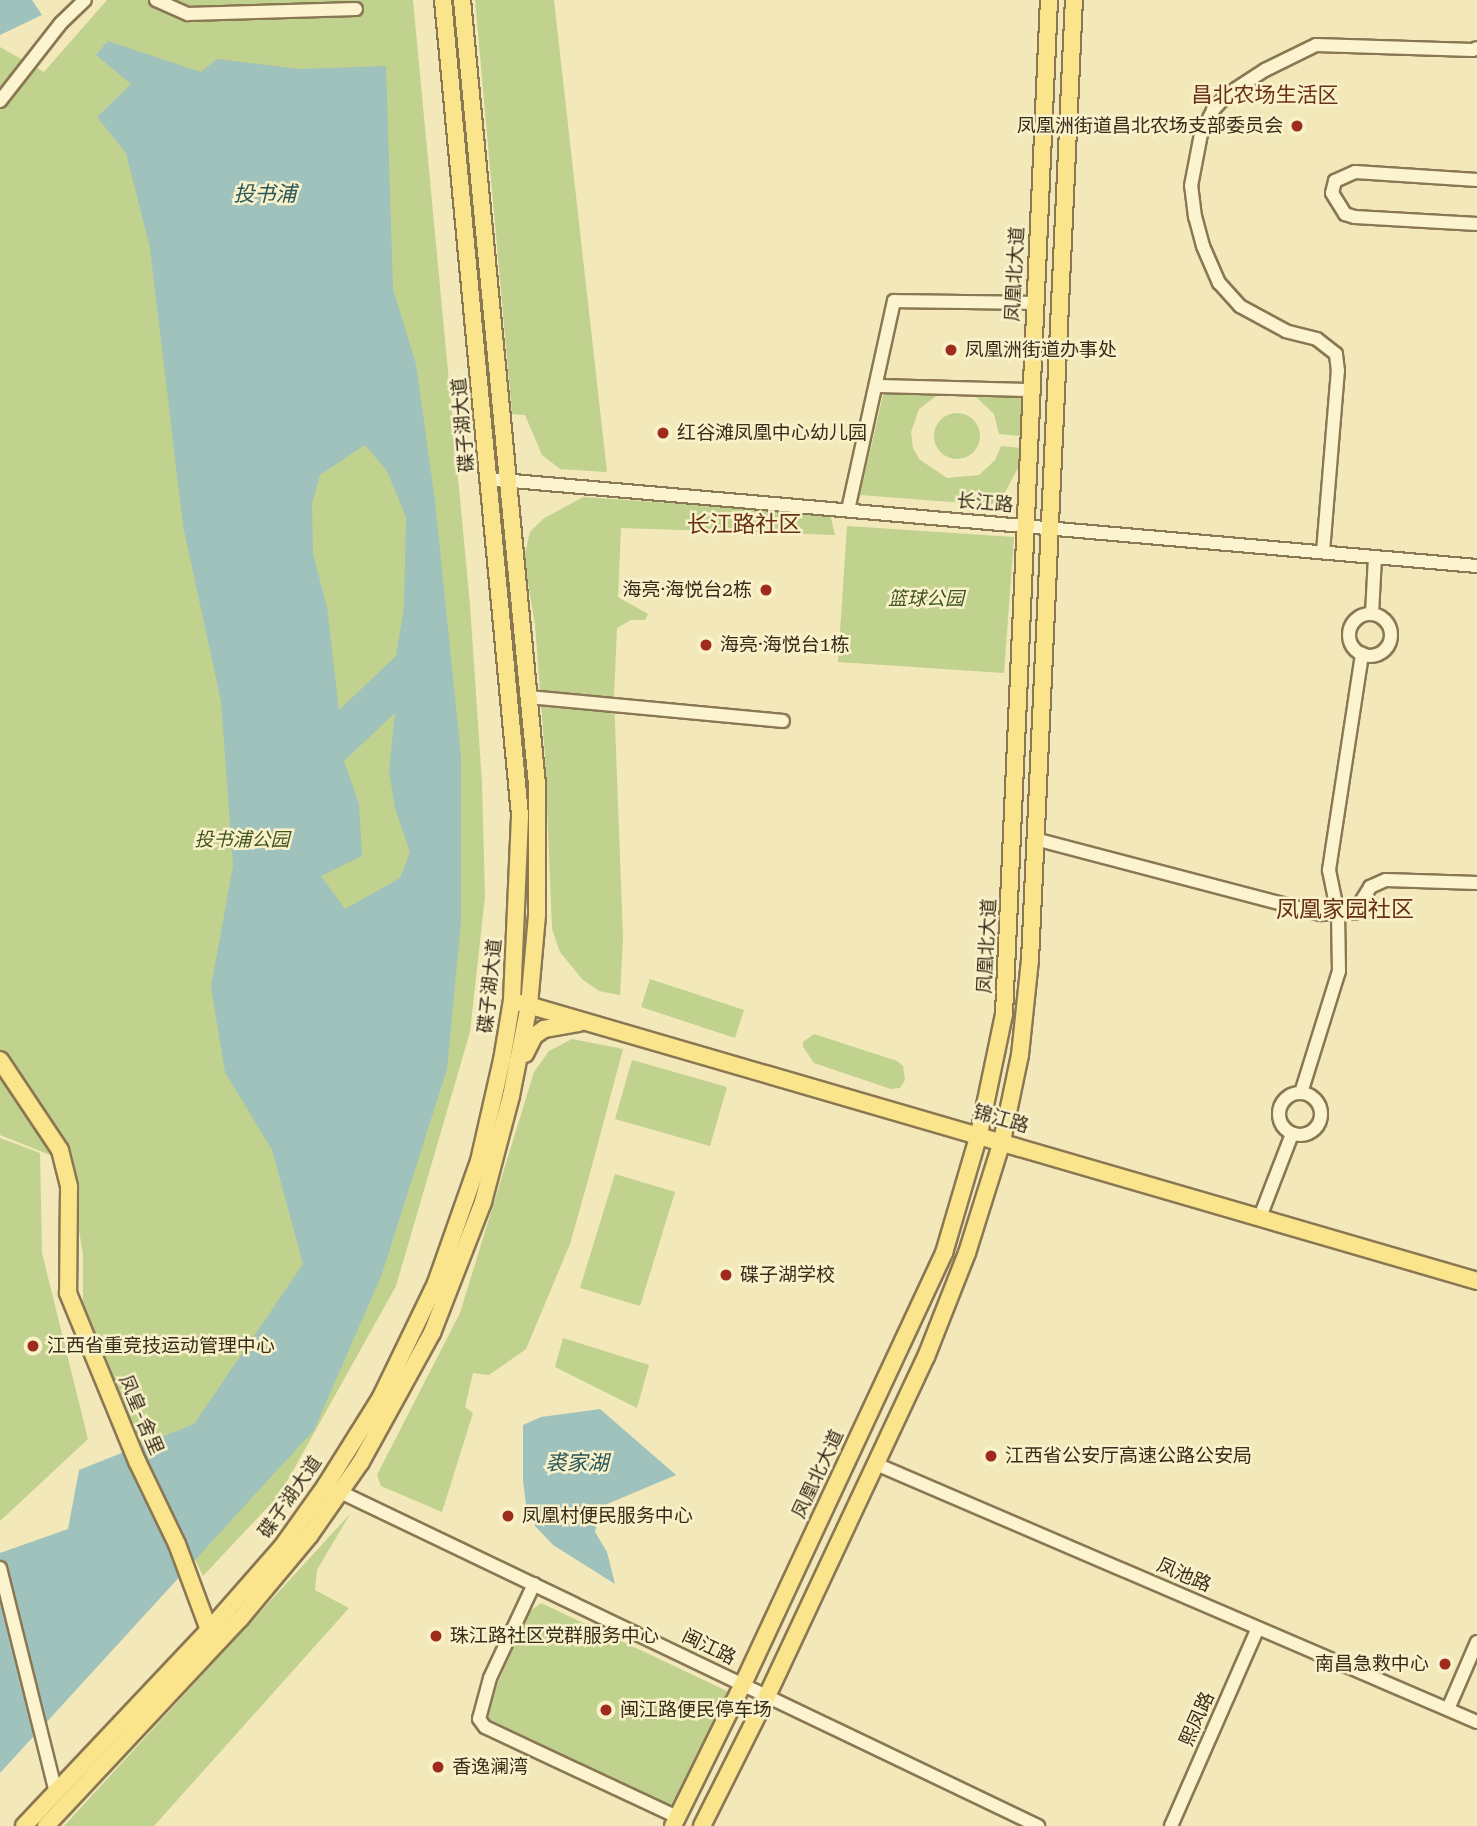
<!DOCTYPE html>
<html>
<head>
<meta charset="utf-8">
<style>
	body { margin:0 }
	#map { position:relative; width:1477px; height:1826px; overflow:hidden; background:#f2e8ba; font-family:"Roboto Serif","Noto Sans SC",serif }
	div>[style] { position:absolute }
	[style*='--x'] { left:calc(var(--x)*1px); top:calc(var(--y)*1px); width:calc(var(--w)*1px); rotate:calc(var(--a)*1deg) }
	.green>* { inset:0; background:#c1d18e }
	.round { border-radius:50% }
	.water>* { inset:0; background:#9fc2bc }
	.roads { filter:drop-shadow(2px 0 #8a7753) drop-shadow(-2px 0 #8a7753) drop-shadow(0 2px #8a7753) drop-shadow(0 -2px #8a7753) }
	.minor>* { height:12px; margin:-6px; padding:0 6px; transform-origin:6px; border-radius:6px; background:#fcf4ce }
	.minor>.ring { margin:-6px; padding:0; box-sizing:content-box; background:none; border:12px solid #fcf4ce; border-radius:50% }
	.major>* { height:16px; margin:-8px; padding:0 8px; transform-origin:8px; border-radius:8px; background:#fae58d }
	.dots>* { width:19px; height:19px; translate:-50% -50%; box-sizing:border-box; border:4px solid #f9f1ca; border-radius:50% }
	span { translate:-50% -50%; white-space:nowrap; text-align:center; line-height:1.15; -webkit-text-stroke:5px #f9f1ca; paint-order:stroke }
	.poi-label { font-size:19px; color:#382c1a }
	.right { translate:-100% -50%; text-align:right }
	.left { translate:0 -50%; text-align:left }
	.street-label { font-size:19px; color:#382c1a }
	.park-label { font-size:19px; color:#41561e; font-style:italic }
	.neighbourhood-label { font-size:21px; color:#683015 }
	.water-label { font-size:21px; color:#275659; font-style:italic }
	.quarter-label { font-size:23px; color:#683015 }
</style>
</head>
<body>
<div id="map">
	<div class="green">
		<div style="clip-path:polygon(107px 0,413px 0,470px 605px,482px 783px,485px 896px,470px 1032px,396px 1286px,280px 1494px,203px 1576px,132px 1432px,83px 1305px,83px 1255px,68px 1162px,0 1135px,0 47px,44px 72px)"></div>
		<div style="clip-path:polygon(475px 0,554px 0,607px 472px,560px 469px,542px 455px,525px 415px,512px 414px)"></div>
		<div style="clip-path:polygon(884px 391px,940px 393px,919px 409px,911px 432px,913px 448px,919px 459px,947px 478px,979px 475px,995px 460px,1001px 446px,1020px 448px,1018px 468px,1002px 498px,990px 505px,860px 495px)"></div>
		<div style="clip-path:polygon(975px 396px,1023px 398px,1021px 436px,999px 434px,994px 414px)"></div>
		<div class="round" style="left:934px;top:413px;width:46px;height:46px"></div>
		<div style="clip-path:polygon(583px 497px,830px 514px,835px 535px,621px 528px,618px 597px,648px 614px,645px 620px,631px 620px,617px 628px,614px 697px,623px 938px,620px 995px,599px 991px,582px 979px,560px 952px,552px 929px,545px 756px,535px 625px,524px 558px,530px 532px,543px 519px)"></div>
		<div style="clip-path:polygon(847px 526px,1014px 537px,1004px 673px,838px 662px)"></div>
		<div style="clip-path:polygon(650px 979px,744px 1010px,735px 1038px,641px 1007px)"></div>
		<div style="clip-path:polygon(814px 1034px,897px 1061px,903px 1066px,905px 1080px,900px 1088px,891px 1089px,814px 1063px,803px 1047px,803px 1042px)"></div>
		<div style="clip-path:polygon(572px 1039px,623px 1049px,590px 1173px,570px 1244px,526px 1349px,489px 1375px,473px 1373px,465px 1407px,473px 1413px,442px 1512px,381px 1486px,377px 1475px,460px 1313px,534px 1072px,549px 1051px)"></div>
		<div style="clip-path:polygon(632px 1060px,727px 1087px,710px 1146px,615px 1119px)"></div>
		<div style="clip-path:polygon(0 1138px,40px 1153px,42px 1253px,88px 1439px,0 1521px)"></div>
		<div style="clip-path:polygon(615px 1174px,675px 1192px,640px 1306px,580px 1288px)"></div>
		<div style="clip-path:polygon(563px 1338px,649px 1365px,637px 1408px,555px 1367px)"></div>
		<div style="clip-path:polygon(350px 1514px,317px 1570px,315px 1590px,349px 1608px,154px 1826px,64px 1826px)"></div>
		<div style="clip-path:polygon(541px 1603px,731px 1693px,673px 1809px,494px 1724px,488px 1718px,489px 1703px,529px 1612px)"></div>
	</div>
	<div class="water">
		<div style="clip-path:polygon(0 0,32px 0,42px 15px,0 35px)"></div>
		<div style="clip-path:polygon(evenodd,108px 41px,201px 72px,217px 59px,298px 69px,386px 66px,393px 289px,416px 364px,435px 501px,461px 756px,461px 922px,447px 1069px,382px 1274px,314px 1430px,0 1773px,0 1553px,68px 1529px,79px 1470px,194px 1424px,303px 1264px,272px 1150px,225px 1072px,211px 987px,233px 866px,221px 701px,183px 526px,150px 248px,126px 153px,97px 117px,131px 84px,96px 55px,108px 41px,365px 445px,387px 471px,406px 517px,404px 607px,396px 656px,339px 710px,327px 607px,313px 554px,312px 504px,320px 475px,365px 445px,108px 41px,395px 713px,389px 771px,395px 808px,410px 852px,400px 878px,345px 909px,321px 876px,362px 856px,359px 804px,344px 761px,395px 713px)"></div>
		<div style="clip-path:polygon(600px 1409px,676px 1475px,600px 1507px,595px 1532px,607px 1552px,615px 1584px,553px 1545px,535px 1526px,526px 1505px,523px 1480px,523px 1425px,541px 1417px)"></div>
	</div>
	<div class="roads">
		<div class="minor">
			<div style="--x:156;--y:0;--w:35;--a:24"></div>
			<div style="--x:188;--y:14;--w:168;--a:-1.7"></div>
			<div style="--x:0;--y:101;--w:99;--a:-52"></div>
			<div style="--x:61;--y:23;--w:33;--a:-44"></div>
			<div style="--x:1477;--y:180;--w:122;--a:-176.2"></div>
			<div style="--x:1355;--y:172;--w:22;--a:156"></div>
			<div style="--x:1335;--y:181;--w:12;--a:104"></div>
			<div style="--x:1332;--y:193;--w:25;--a:58"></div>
			<div style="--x:1345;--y:214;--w:10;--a:17"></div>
			<div style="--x:1355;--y:217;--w:122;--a:3.3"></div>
			<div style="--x:876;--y:386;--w:154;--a:1.5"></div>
			<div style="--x:490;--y:479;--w:991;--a:5.04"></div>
			<div style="--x:848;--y:510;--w:214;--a:-77.6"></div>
			<div style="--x:894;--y:301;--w:140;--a:0.8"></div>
			<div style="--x:1323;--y:552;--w:182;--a:-85.3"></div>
			<div style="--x:1338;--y:371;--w:17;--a:-97"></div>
			<div style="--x:1336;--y:354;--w:24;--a:-142"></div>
			<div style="--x:1317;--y:339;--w:32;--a:-166"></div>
			<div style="--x:1286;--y:331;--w:52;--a:-151.5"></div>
			<div style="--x:1240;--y:306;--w:31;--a:-132"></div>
			<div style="--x:1219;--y:283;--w:40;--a:-113.4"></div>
			<div style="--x:1203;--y:246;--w:30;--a:-105"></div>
			<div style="--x:1195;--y:217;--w:31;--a:-97"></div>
			<div style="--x:1191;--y:186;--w:53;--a:-79.1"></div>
			<div style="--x:1201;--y:134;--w:27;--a:-63"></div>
			<div style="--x:1213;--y:110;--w:22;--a:-47"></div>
			<div style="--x:1228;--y:94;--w:44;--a:-33"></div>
			<div style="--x:1265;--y:70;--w:57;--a:-26.1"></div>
			<div style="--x:1316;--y:45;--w:157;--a:1.8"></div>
			<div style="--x:1473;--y:50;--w:4;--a:-27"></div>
			<div style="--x:1372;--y:614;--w:57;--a:-87"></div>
			<div class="ring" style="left:1349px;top:614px;width:30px;height:30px"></div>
			<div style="--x:529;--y:697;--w:255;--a:5.4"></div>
			<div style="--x:1035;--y:839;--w:296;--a:14.7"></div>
			<div style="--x:1321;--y:914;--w:33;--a:-2"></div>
			<div style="--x:1354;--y:913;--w:31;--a:-58"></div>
			<div style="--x:1370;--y:887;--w:17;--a:-24"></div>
			<div style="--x:1386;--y:880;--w:91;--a:1.9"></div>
			<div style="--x:1301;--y:1093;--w:128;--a:-72.7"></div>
			<div style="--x:1339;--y:971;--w:57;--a:-91"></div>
			<div style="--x:1338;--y:914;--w:45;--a:-101.6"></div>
			<div style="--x:1329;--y:870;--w:219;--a:-81.3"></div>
			<div class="ring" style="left:1279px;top:1093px;width:30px;height:30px"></div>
			<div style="--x:1260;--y:1217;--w:89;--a:-68.9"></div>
			<div style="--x:876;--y:1464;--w:654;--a:23.23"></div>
			<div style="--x:332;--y:1488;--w:783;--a:25.58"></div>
			<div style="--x:0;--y:1568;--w:232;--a:76"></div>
			<div style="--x:534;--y:1584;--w:104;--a:115.1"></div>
			<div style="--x:490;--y:1678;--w:42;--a:105"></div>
			<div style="--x:479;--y:1719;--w:10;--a:53"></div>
			<div style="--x:485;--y:1727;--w:212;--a:25.1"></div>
			<div style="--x:1448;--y:1709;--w:73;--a:-66.6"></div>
			<div style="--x:1171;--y:1826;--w:216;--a:-66.3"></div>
		</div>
		<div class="major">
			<div style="--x:521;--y:1003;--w:996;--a:16.21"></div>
			<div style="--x:525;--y:1054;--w:20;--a:-63"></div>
			<div style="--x:534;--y:1036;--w:12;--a:-35"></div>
			<div style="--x:544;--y:1029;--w:36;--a:-10"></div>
			<div style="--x:0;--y:1060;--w:108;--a:56.3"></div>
			<div style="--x:60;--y:1150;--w:38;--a:76"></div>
			<div style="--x:69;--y:1187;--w:106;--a:90.5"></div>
			<div style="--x:68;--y:1293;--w:182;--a:67.7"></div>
			<div style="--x:137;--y:1461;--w:92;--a:64.3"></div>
			<div style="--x:177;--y:1544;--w:92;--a:69.6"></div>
			<div style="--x:24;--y:1826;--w:270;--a:-46.7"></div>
			<div style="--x:209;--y:1630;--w:111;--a:-48.7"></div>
			<div style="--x:282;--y:1547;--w:76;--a:-54.6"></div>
			<div style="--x:326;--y:1485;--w:102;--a:-57.9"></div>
			<div style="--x:380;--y:1399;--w:129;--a:-64.2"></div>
			<div style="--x:436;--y:1283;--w:129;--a:-70.6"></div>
			<div style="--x:479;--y:1161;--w:104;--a:-77.2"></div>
			<div style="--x:502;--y:1060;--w:61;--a:-80.5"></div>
			<div style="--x:512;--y:1000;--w:185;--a:-87.5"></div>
			<div style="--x:520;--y:815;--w:819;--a:-95.4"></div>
			<div style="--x:46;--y:1826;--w:284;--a:-46.9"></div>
			<div style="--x:240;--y:1619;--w:109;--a:-50.2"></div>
			<div style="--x:310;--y:1535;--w:89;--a:-55.1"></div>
			<div style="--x:361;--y:1462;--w:147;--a:-61.2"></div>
			<div style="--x:432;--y:1333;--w:141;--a:-68.7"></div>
			<div style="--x:483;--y:1202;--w:110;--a:-75.2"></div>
			<div style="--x:511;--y:1096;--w:93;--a:-78.8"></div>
			<div style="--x:529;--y:1005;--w:90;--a:-84.9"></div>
			<div style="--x:537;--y:915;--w:130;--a:-90"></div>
			<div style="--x:537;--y:785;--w:789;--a:-95.46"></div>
			<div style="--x:673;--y:1826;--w:158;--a:-63.8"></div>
			<div style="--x:743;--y:1684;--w:476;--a:-65"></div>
			<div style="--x:944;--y:1253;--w:124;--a:-73.6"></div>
			<div style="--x:979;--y:1134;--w:123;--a:-78.2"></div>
			<div style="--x:1004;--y:1014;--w:1015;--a:-87.46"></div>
			<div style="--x:702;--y:1826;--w:145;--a:-63.4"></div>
			<div style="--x:767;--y:1696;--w:374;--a:-64.9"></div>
			<div style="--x:926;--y:1357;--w:112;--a:-68.5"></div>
			<div style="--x:967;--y:1253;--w:117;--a:-72.6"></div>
			<div style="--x:1002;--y:1141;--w:88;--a:-78.2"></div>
			<div style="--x:1020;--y:1055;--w:96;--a:-84"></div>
			<div style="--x:1030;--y:960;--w:961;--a:-87.38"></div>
		</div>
	</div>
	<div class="dots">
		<div style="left:1297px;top:126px;background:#9f2b1d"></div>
		<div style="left:951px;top:350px;background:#9f2b1d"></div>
		<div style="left:663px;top:433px;background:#9f2b1d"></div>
		<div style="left:766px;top:590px;background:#9f2b1d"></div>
		<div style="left:706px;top:645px;background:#9f2b1d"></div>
		<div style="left:726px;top:1275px;background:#9f2b1d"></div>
		<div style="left:33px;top:1346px;background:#9f2b1d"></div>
		<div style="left:991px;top:1456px;background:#9f2b1d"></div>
		<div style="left:508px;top:1516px;background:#9f2b1d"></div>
		<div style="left:436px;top:1636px;background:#9f2b1d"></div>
		<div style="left:1445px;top:1664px;background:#9f2b1d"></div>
		<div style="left:606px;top:1710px;background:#9f2b1d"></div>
		<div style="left:438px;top:1767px;background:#9f2b1d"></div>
	</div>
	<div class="poi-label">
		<span class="right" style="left:1283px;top:126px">凤凰洲街道昌北农场支部委员会</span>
		<span class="left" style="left:965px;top:350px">凤凰洲街道办事处</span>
		<span class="left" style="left:677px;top:433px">红谷滩凤凰中心幼儿园</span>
		<span class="right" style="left:752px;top:590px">海亮·海悦台2栋</span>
		<span class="left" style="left:720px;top:645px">海亮·海悦台1栋</span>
		<span class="left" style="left:740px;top:1275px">碟子湖学校</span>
		<span class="left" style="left:47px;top:1346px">江西省重竞技运动管理中心</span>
		<span class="left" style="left:1005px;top:1456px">江西省公安厅高速公路公安局</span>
		<span class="left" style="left:522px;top:1516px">凤凰村便民服务中心</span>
		<span class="left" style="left:450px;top:1636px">珠江路社区党群服务中心</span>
		<span class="right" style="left:1429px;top:1664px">南昌急救中心</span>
		<span class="left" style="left:620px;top:1710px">闽江路便民停车场</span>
		<span class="left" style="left:452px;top:1767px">香逸澜湾</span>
	</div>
	<div class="street-label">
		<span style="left:1015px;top:274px;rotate:-87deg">凤凰北大道</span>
		<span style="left:463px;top:425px;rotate:-95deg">碟子湖大道</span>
		<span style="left:985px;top:503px;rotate:5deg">长江路</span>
		<span style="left:987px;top:946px;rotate:-87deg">凤凰北大道</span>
		<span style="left:490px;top:986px;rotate:-84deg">碟子湖大道</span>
		<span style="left:1001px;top:1119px;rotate:16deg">锦江路</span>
		<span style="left:141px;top:1415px;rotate:67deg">凤皇-舍里</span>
		<span style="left:818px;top:1474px;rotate:-65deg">凤凰北大道</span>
		<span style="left:290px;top:1497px;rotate:-55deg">碟子湖大道</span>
		<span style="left:1184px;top:1575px;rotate:23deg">凤池路</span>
		<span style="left:709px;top:1647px;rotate:26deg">闽江路</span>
		<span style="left:1197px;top:1719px;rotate:-66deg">熙凤路</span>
	</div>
	<div class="park-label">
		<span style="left:926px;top:599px">篮球公园</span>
		<span style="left:242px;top:840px">投书浦公园</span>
	</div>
	<div class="neighbourhood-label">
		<span style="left:1265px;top:95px">昌北农场生活区</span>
	</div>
	<div class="water-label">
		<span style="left:265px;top:194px">投书浦</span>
		<span style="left:577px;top:1463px">裘家湖</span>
	</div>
	<div class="quarter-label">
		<span style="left:744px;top:525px">长江路社区</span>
		<span style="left:1345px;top:910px">凤凰家园社区</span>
	</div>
</div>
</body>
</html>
